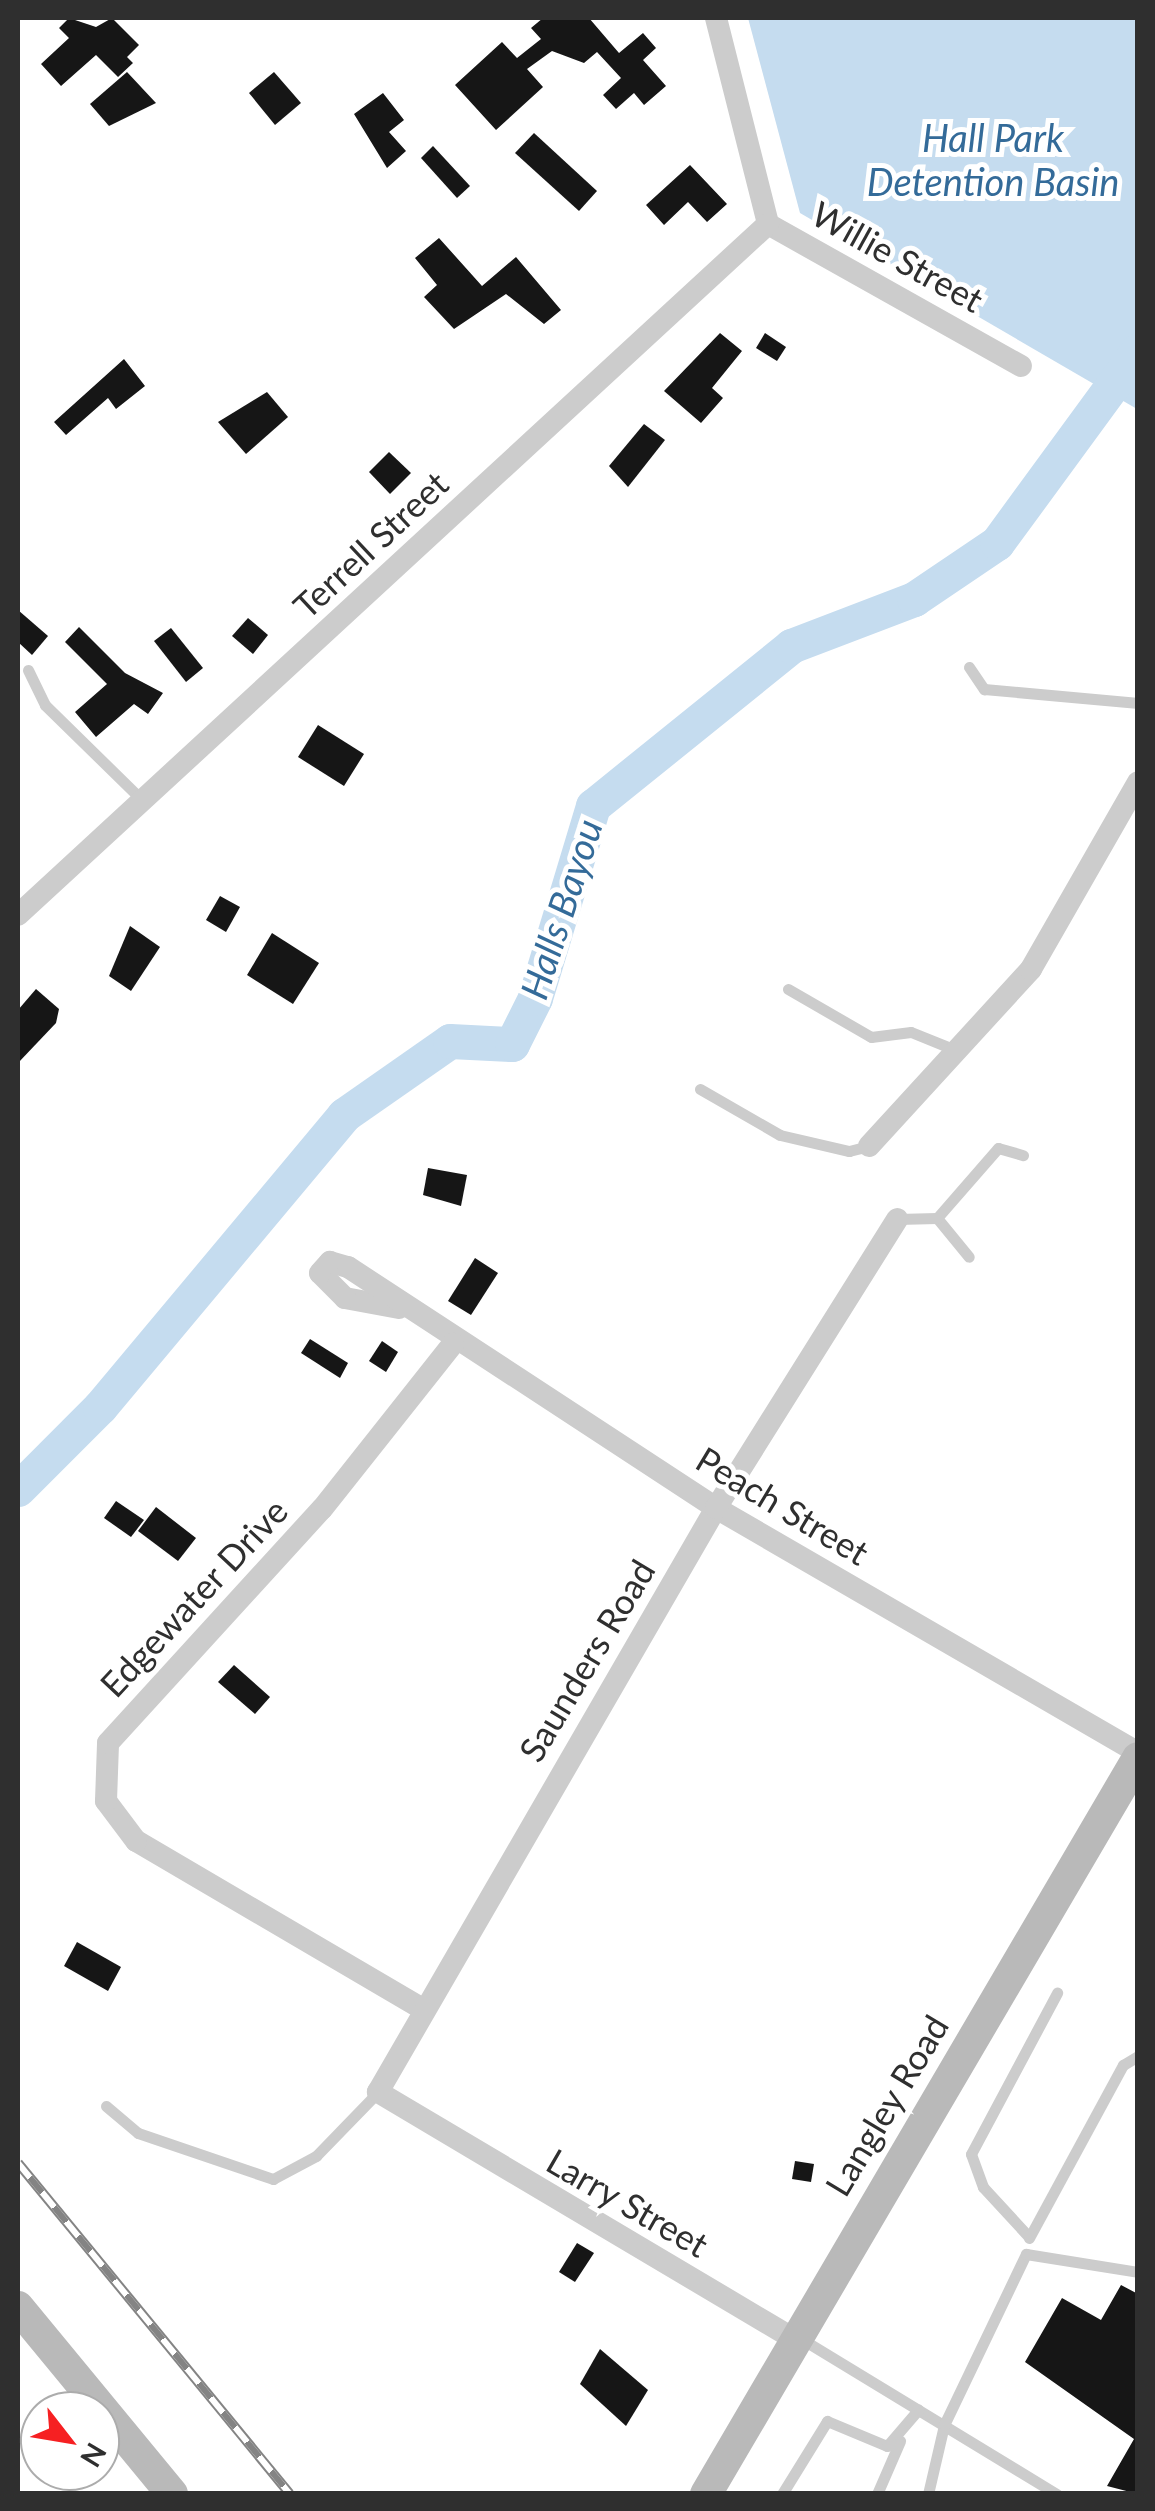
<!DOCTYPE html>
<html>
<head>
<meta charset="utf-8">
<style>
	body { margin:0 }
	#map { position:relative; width:1155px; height:2511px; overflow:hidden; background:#fff; font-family:Lato,sans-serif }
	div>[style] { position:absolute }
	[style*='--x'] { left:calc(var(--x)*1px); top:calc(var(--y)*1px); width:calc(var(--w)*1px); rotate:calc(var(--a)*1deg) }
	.water>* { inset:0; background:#c5dcef }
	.river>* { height:35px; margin:-17.5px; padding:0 17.5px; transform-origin:17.5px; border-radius:17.5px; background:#c5dcef }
	.building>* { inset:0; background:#161616 }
	.lane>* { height:11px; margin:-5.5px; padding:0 5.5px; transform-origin:5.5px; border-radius:5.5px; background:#ccc }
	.street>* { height:22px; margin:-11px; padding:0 11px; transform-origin:11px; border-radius:11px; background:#ccc }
	.secondary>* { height:32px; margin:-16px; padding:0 16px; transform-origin:16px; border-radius:16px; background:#b9b9b9 }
	.rail>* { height:10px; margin-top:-5px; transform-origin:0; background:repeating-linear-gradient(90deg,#fff 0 19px,#848484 0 38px); box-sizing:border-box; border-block:2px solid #848484 }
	span { translate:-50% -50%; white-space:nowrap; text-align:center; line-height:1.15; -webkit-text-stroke:10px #fff; paint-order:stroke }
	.street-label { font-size:35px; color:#2f2f2f }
	.water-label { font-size:38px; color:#346b99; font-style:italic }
	.frame { position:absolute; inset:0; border:20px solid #2f2f2f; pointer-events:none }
	.north { position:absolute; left:20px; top:2391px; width:100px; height:100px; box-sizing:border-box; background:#fff; border:2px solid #acacac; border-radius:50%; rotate:121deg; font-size:28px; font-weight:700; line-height:40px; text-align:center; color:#2f2f2f }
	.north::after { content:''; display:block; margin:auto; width:35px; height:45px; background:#f62022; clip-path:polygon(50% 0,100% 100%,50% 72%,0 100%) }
</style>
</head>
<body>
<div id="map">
	<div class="water">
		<div style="clip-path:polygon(748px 18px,1137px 18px,1137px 409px,800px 213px)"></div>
	</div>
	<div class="river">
		<div style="--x:18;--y:1489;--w:116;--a:-45"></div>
		<div style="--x:100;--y:1407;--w:381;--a:-50.1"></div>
		<div style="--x:344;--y:1115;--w:129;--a:-34.9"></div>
		<div style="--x:450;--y:1041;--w:62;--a:2.8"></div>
		<div style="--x:512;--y:1044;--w:51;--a:-63.4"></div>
		<div style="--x:535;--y:998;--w:201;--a:-73.2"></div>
		<div style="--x:593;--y:806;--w:255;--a:-38.9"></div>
		<div style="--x:791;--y:646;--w:132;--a:-20.9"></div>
		<div style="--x:914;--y:599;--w:100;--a:-34"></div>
		<div style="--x:997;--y:543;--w:239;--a:-53.8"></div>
	</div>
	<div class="building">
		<div style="clip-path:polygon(69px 18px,96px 27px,112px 18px,139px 45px,127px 57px,133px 63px,118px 77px,96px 55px,61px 86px,41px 64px,69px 38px,59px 28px)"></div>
		<div style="clip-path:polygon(543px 18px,589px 18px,619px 53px,643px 33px,656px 48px,643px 60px,666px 86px,644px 105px,634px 93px,616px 109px,603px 95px,621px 78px,597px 52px,584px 63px,552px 51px,527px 69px,543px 87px,496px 130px,455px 85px,502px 42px,517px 58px,541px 39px,531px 28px)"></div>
		<div style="clip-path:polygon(127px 72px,156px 103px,109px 126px,90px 104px)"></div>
		<div style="clip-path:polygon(274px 72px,301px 103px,275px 125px,249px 93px)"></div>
		<div style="clip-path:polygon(383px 93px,404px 120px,389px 132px,406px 151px,387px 168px,354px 114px)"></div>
		<div style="clip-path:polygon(534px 133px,597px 191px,579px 211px,515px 153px)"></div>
		<div style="clip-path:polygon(433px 146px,470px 186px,457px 198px,421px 158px)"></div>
		<div style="clip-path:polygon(690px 165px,727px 204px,707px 222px,688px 202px,664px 225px,646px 205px)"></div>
		<div style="clip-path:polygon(439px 238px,482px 286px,516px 257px,561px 310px,544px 324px,506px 294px,454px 329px,424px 297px,437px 285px,415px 258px)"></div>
		<div style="clip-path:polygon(720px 333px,742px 351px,712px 388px,723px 398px,701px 423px,664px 391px)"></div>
		<div style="clip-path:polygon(765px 333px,786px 347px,777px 361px,756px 348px)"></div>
		<div style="clip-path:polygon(124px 359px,145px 386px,116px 409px,108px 398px,66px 435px,54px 422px)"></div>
		<div style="clip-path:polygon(267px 392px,288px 417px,246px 454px,218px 422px)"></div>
		<div style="clip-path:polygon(644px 424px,665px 440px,628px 487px,609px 466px)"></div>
		<div style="clip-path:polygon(389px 452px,411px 473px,390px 494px,369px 472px)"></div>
		<div style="clip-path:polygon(18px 610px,48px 636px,32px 655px,18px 642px)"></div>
		<div style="clip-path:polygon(248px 618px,268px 635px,253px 654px,232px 636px)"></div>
		<div style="clip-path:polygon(79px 627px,125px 673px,163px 693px,148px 714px,134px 704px,96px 737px,75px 712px,107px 684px,65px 642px)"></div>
		<div style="clip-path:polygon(171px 628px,203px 668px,186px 682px,154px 641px)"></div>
		<div style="clip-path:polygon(318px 725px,364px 754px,344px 786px,298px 757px)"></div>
		<div style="clip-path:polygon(220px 896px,240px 907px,226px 932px,206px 920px)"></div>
		<div style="clip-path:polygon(130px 926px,160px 947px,131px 991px,109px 976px)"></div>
		<div style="clip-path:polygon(272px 933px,319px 963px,293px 1004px,247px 975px)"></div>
		<div style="clip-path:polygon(36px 989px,59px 1009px,56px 1023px,18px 1063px,18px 1010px)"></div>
		<div style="clip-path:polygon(428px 1168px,467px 1175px,461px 1206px,423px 1195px)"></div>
		<div style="clip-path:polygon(475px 1258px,498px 1273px,471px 1315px,448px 1301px)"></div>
		<div style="clip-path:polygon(310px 1339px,348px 1363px,340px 1378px,301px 1353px)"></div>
		<div style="clip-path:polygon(382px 1341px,398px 1352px,386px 1372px,369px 1361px)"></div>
		<div style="clip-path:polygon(116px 1501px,144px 1520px,131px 1537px,104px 1518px)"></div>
		<div style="clip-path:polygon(156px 1507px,196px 1538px,178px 1561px,138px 1531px)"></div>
		<div style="clip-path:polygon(234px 1665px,270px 1697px,255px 1714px,218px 1682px)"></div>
		<div style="clip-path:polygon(77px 1942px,121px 1967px,108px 1991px,64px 1966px)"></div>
		<div style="clip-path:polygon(795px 2161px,814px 2164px,811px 2182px,792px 2179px)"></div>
		<div style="clip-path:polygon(577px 2243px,594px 2253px,575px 2282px,559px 2272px)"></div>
		<div style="clip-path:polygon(1121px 2285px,1138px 2294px,1138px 2494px,1107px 2486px,1134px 2439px,1025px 2362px,1062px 2298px,1101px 2320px)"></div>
		<div style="clip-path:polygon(600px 2349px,648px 2390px,626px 2426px,580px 2384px)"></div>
	</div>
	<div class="lane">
		<div style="--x:969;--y:667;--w:27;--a:56"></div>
		<div style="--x:984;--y:689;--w:155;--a:5.2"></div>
		<div style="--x:28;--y:670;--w:39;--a:64"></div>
		<div style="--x:45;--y:705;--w:137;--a:44.4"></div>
		<div style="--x:788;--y:989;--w:96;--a:30"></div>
		<div style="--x:871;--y:1037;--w:40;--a:-7.1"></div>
		<div style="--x:911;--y:1032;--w:45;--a:22"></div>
		<div style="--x:700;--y:1089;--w:92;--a:29.9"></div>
		<div style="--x:780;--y:1135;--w:71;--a:13.1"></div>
		<div style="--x:849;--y:1151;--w:21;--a:-14"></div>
		<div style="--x:937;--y:1218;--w:50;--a:50.6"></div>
		<div style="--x:897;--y:1219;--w:40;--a:-1.4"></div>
		<div style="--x:937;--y:1218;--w:93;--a:-48.9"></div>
		<div style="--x:998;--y:1148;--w:26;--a:16"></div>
		<div style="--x:106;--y:2106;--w:42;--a:40.2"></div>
		<div style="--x:138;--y:2133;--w:143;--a:18.8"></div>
		<div style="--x:273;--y:2179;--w:49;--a:-28.1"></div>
		<div style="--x:316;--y:2156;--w:89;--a:-45.9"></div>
		<div style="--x:1029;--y:2237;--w:68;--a:-132.6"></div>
		<div style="--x:983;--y:2187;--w:35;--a:-110"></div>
		<div style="--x:971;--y:2154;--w:183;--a:-61.9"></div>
		<div style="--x:1029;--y:2238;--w:197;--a:-61.5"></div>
		<div style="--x:1123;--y:2065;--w:17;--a:-31"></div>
		<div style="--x:800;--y:2338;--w:301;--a:31.3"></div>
		<div style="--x:782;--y:2494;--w:86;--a:-58.3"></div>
		<div style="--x:827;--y:2421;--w:65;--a:22.6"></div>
		<div style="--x:887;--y:2446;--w:48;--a:-49.3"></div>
		<div style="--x:877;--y:2494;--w:58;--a:-66.5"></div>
		<div style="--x:928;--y:2494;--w:71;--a:-76.9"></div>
		<div style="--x:944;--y:2425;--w:190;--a:-64.4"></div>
		<div style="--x:1026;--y:2254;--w:113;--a:9.1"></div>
	</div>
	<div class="street">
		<div style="--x:716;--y:18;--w:212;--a:75.8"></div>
		<div style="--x:768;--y:224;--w:290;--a:29.3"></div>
		<div style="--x:18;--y:915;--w:1020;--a:-42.66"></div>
		<div style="--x:869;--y:1146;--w:240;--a:-47.5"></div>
		<div style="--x:1031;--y:969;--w:215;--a:-60.2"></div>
		<div style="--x:399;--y:1308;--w:55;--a:-169.5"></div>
		<div style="--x:345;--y:1298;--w:35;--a:-135"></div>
		<div style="--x:320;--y:1273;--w:15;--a:-48"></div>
		<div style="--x:330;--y:1262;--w:19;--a:16"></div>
		<div style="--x:348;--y:1267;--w:440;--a:33.2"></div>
		<div style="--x:716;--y:1508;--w:488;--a:30.1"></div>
		<div style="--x:421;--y:2008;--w:330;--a:-149.6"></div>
		<div style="--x:136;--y:1841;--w:50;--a:-126.9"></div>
		<div style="--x:106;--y:1801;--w:58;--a:-88"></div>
		<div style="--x:108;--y:1743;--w:317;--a:-47.6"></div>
		<div style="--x:322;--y:1509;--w:211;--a:-51.6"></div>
		<div style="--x:794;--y:2339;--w:484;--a:-149.3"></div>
		<div style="--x:378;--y:2092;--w:675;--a:-59.94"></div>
		<div style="--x:716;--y:1508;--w:341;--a:-57.9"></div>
	</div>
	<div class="secondary">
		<div style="--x:18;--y:2307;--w:242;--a:50.5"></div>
		<div style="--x:706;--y:2494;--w:853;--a:-59.59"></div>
	</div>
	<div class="rail">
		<div style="--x:18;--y:2163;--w:428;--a:50.6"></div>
	</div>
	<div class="street-label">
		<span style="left:898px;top:256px;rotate:29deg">Willie Street</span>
		<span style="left:370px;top:544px;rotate:-43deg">Terrell Street</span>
		<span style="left:783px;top:1505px;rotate:31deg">Peach Street</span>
		<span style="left:193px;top:1597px;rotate:-47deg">Edgewater Drive</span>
		<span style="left:586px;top:1660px;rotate:-59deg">Saunders Road</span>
		<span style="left:886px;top:2105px;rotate:-59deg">Langley Road</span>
		<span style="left:628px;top:2202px;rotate:30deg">Larry Street</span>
	</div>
	<div class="water-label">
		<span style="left:993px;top:160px">Hall Park<br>Detention Basin</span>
		<span style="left:561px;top:909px;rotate:-72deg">Halls Bayou</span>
	</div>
	<div class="frame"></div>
	<div class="north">N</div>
</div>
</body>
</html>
